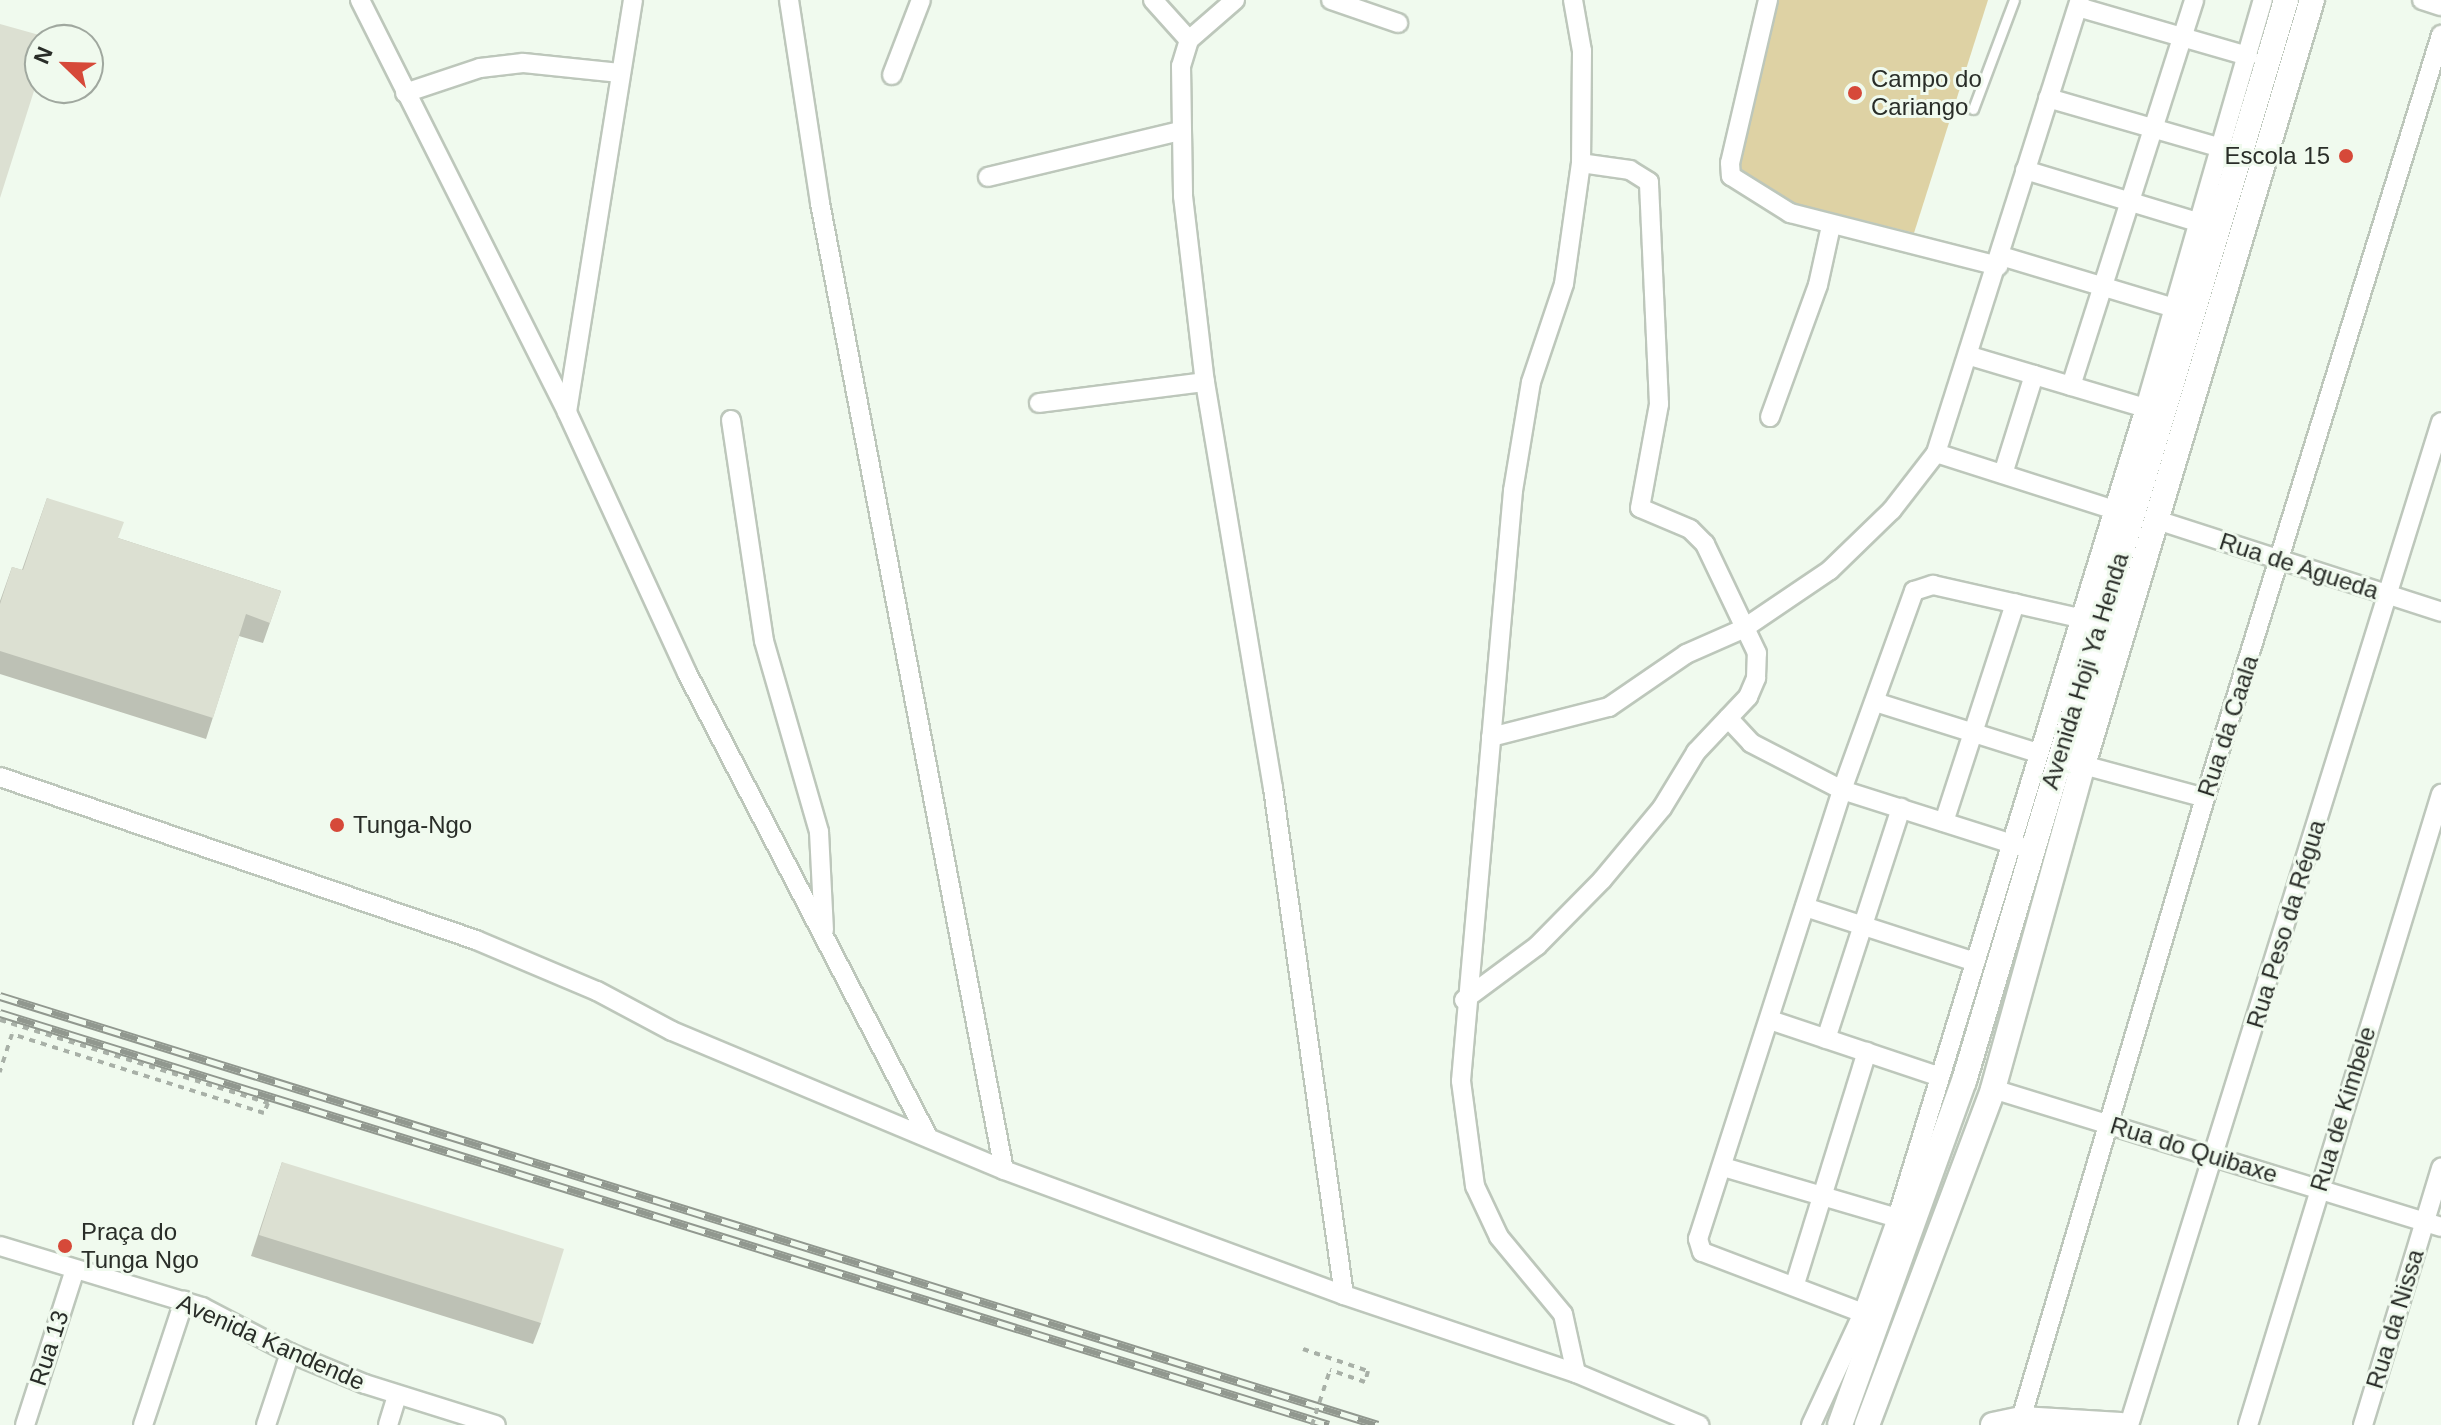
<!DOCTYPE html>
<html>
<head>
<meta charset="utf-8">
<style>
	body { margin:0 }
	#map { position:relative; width:2441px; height:1425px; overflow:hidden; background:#f0faee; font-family:Arial,sans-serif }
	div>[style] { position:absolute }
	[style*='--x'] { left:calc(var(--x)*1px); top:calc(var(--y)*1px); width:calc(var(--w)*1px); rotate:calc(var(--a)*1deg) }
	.green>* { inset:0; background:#ded2a4 }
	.path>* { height:4px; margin-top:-2px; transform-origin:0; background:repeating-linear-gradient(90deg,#a8b0a7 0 6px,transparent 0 12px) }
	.roads { filter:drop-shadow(2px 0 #bdc7bb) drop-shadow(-2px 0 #bdc7bb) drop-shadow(0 2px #bdc7bb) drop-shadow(0 -2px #bdc7bb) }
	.lane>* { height:9px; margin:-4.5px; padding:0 4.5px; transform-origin:4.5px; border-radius:4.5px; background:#fff }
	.street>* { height:18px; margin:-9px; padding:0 9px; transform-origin:9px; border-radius:9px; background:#fff }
	.secondary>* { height:24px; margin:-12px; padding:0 12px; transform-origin:12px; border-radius:12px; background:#fff }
	.rail>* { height:9px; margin-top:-4.5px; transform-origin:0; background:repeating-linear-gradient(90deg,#f0faee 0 18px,#91988f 0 36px); box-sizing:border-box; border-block:2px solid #91988f }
	.path-bridge>* { height:4px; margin-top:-2px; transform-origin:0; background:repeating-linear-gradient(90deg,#a8b0a7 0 6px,transparent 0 12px) }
	.wall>* { inset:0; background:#bdc1b5 }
	.building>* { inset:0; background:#dce0d2 }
	.dots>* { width:22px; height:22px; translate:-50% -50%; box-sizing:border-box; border:4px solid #f0faee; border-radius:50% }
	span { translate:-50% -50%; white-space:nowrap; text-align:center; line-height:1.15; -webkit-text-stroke:6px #f0faee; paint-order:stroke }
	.poi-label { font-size:24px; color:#292d28 }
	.left { translate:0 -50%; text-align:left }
	.right { translate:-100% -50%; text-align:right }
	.street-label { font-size:24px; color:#292d28 }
	.north { position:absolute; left:24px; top:24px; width:80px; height:80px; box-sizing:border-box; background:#f0faee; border:2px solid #a0a89f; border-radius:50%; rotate:293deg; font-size:22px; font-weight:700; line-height:32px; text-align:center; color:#292d28 }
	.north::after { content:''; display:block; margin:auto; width:28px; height:36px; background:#d64939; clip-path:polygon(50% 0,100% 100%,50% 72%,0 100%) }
</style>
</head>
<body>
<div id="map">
	<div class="green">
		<div style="clip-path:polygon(1778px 0,1988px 0,1914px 233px,1725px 186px)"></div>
	</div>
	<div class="path">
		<div style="--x:0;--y:1020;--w:281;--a:17.2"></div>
		<div style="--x:268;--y:1103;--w:11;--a:112"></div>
		<div style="--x:264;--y:1113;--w:264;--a:-162.6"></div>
		<div style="--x:12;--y:1034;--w:40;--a:108"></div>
		<div style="--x:1303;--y:1349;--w:69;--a:18.7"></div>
		<div style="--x:1368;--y:1371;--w:11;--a:105"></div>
		<div style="--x:1365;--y:1382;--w:37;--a:-161"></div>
	</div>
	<div class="roads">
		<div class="lane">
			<div style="--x:1973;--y:109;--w:116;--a:-69.4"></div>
		</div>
		<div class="street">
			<div style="--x:360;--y:0;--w:461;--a:63.3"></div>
			<div style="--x:567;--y:412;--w:287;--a:65.3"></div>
			<div style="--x:687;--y:673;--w:523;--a:62.55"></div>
			<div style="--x:789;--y:0;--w:205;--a:81.3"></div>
			<div style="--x:820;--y:203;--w:984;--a:79.23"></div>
			<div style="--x:1153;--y:0;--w:54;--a:48"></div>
			<div style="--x:1235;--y:0;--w:61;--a:139"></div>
			<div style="--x:1189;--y:40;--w:27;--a:107"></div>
			<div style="--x:1181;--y:66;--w:130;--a:89.1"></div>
			<div style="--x:1183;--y:196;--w:187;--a:83.3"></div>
			<div style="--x:1205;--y:382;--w:412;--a:80.5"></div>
			<div style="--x:1273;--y:788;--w:512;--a:82.03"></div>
			<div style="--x:1331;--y:0;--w:71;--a:18.9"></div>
			<div style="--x:1573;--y:0;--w:52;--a:80"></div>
			<div style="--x:1582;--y:51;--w:112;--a:90.5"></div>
			<div style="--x:1581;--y:163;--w:122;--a:98"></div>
			<div style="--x:1564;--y:284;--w:103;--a:108.6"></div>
			<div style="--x:1531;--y:382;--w:110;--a:99.4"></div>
			<div style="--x:1513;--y:491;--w:592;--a:95.04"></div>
			<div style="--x:1461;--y:1081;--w:106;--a:82.4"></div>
			<div style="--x:1475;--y:1186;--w:56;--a:64.8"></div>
			<div style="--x:1499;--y:1237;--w:100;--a:50.3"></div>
			<div style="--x:1563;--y:1314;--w:60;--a:77.6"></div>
			<div style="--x:1768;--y:0;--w:167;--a:103.1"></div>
			<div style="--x:1730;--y:163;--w:13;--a:86"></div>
			<div style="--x:1731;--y:176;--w:70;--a:32.1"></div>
			<div style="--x:1790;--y:213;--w:215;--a:14.3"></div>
			<div style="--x:2422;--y:0;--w:20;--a:18"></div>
			<div style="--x:2078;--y:7;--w:177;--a:16.1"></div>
			<div style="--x:892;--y:75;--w:80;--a:-68.9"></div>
			<div style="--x:405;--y:93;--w:79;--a:-18.4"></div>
			<div style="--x:480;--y:68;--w:43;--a:-6.6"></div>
			<div style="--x:523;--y:63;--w:98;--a:5.9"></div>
			<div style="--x:2048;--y:98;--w:180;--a:16.1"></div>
			<div style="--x:2025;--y:170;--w:183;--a:16.8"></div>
			<div style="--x:988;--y:177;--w:196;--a:-13.5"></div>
			<div style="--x:2001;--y:256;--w:181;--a:16.7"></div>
			<div style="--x:1970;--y:356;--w:183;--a:16.5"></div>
			<div style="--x:2071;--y:386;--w:405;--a:-72.3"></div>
			<div style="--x:1039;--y:403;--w:167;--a:-7.2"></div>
			<div style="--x:567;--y:412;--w:417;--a:-80.9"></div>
			<div style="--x:1770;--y:417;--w:140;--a:-70"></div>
			<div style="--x:1818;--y:285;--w:60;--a:-77.6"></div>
			<div style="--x:731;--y:420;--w:223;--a:81.5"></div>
			<div style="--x:764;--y:641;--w:199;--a:73.9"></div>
			<div style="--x:819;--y:832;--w:98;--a:87.1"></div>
			<div style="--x:1936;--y:453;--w:185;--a:17.7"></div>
			<div style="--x:2003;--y:474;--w:104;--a:-72.6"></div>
			<div style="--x:2157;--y:520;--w:299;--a:17.9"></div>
			<div style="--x:1875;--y:702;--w:171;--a:17.4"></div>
			<div style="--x:1728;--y:718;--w:34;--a:47"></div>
			<div style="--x:1751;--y:743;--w:102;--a:27.3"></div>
			<div style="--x:1842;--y:790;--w:189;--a:17.6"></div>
			<div style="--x:1491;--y:737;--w:122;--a:-14.3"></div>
			<div style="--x:1609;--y:707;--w:93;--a:-34.5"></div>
			<div style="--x:1686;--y:654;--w:62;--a:-23.7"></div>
			<div style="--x:1743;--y:629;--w:105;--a:-34.1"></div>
			<div style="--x:1830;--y:570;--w:86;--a:-44.1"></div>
			<div style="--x:1892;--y:510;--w:72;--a:-52.3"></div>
			<div style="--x:1936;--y:453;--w:475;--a:-72.4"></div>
			<div style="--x:2083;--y:765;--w:126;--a:15.1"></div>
			<div style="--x:0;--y:777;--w:503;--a:18.9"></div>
			<div style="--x:476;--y:940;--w:131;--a:22.9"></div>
			<div style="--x:597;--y:991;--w:85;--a:28.1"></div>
			<div style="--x:672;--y:1031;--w:360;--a:22.7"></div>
			<div style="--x:1004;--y:1170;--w:362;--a:20.2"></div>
			<div style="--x:1344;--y:1295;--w:245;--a:18.6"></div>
			<div style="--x:1576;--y:1373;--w:134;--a:22.9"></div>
			<div style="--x:1944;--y:822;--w:230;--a:-72"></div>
			<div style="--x:1805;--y:907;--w:179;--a:17.9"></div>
			<div style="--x:1464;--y:1000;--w:91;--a:-36.5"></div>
			<div style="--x:1537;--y:946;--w:93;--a:-45.4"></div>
			<div style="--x:1602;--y:880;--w:94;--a:-50.2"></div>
			<div style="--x:1662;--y:808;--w:66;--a:-58.7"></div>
			<div style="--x:1696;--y:752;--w:76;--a:-46.6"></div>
			<div style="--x:1748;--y:697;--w:21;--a:-67"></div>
			<div style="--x:1756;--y:678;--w:25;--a:-88"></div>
			<div style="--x:1757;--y:653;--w:121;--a:-115.5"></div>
			<div style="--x:1705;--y:544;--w:21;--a:-135"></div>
			<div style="--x:1690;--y:529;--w:54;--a:-157.2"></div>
			<div style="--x:1640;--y:508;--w:106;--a:-79.6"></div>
			<div style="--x:1659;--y:404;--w:222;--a:-92.6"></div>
			<div style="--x:1649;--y:182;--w:22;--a:-148"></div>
			<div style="--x:1630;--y:170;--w:49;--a:-171.9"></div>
			<div style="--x:1770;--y:1020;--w:179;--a:18.5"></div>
			<div style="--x:1826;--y:1039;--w:243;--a:-72"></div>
			<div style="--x:1993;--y:1089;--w:469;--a:17.1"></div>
			<div style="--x:1723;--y:1167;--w:181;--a:16.3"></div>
			<div style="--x:0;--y:1246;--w:211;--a:16.8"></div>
			<div style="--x:202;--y:1307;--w:99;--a:27.6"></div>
			<div style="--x:290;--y:1353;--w:81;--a:22.5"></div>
			<div style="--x:365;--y:1384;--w:137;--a:17.4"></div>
			<div style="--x:1795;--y:1284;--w:243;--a:-72.8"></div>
			<div style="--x:1863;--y:1313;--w:172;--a:-159.2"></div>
			<div style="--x:1702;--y:1252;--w:14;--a:-107"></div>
			<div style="--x:1698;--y:1239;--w:472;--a:-72.2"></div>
			<div style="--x:1842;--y:790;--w:212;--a:-70.1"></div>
			<div style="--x:1914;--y:591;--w:20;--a:-18"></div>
			<div style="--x:1933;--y:585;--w:150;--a:12.7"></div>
			<div style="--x:2021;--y:1419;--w:648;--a:-73.5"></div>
			<div style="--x:2205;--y:798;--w:799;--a:-72.81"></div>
			<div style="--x:25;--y:1425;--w:161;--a:-72.2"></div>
			<div style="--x:143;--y:1425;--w:131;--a:-71.7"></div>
			<div style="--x:266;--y:1425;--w:76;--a:-71.6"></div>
			<div style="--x:388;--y:1425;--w:30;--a:-73"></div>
			<div style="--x:1811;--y:1425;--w:123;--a:-65.1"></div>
			<div style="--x:1863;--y:1313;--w:101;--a:-70.3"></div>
			<div style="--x:1897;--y:1218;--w:847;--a:-72.98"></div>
			<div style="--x:2145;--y:408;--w:425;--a:-73.9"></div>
			<div style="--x:2129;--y:1425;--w:1050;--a:-72.72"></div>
			<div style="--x:2248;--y:1425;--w:660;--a:-72.99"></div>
			<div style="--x:2363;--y:1425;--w:269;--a:-73.1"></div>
		</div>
		<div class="secondary">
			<div style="--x:1840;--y:1425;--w:366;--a:-70.2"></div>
			<div style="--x:1964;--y:1081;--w:1128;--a:-73.41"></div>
			<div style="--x:1867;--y:1425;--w:359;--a:-69.4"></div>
			<div style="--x:1993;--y:1089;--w:336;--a:-74.5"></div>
			<div style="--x:2083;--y:765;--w:799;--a:-73.34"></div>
			<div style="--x:1993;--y:1425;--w:29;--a:-12"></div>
			<div style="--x:2021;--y:1419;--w:100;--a:3.4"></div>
		</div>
	</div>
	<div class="rail">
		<div style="--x:0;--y:996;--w:1443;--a:17.29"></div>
		<div style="--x:0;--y:1013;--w:1391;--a:17.22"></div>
	</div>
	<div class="path-bridge">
		<div style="--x:1312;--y:1425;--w:58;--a:-71.9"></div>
	</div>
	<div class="wall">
		<div style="clip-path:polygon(47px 498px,118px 538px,281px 591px,263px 643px,239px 636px,206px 739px,0 674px,0 601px,12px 567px,22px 570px)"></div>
		<div style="clip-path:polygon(282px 1162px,541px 1323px,533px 1344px,251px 1256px)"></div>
	</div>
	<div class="building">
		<div style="clip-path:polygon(0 24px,50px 38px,50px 40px,40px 40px,40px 72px,0 198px)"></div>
		<div style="clip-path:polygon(47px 498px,124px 522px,118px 538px,281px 591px,270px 623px,246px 614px,213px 718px,0 651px,0 604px,12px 567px,23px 570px)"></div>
		<div style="clip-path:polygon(282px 1162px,564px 1249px,541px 1323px,259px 1235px)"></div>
	</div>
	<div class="dots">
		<div style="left:1855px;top:93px;background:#d64939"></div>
		<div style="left:2346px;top:156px;background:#d64939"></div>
		<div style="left:337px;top:825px;background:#d64939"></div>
		<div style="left:65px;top:1246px;background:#d64939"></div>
	</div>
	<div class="poi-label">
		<span class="left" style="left:1871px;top:93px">Campo do<br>Cariango</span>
		<span class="right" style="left:2330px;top:156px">Escola 15</span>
		<span class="left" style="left:353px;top:825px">Tunga-Ngo</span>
		<span class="left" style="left:81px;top:1246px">Praça do<br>Tunga Ngo</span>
	</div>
	<div class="street-label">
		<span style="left:2299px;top:566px;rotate:18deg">Rua de Agueda</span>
		<span style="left:2085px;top:671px;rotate:-73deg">Avenida Hoji Ya Henda</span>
		<span style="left:2228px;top:726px;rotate:-72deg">Rua da Caala</span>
		<span style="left:2286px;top:924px;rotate:-73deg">Rua Peso da Régua</span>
		<span style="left:2343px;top:1109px;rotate:-73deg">Rua de Kimbele</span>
		<span style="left:2194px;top:1150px;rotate:17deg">Rua do Quibaxe</span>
		<span style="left:2395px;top:1319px;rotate:-73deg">Rua da Nissa</span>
		<span style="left:271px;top:1342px;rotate:24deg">Avenida Kandende</span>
		<span style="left:49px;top:1348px;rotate:-72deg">Rua 13</span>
	</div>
	<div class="north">N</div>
</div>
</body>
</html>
